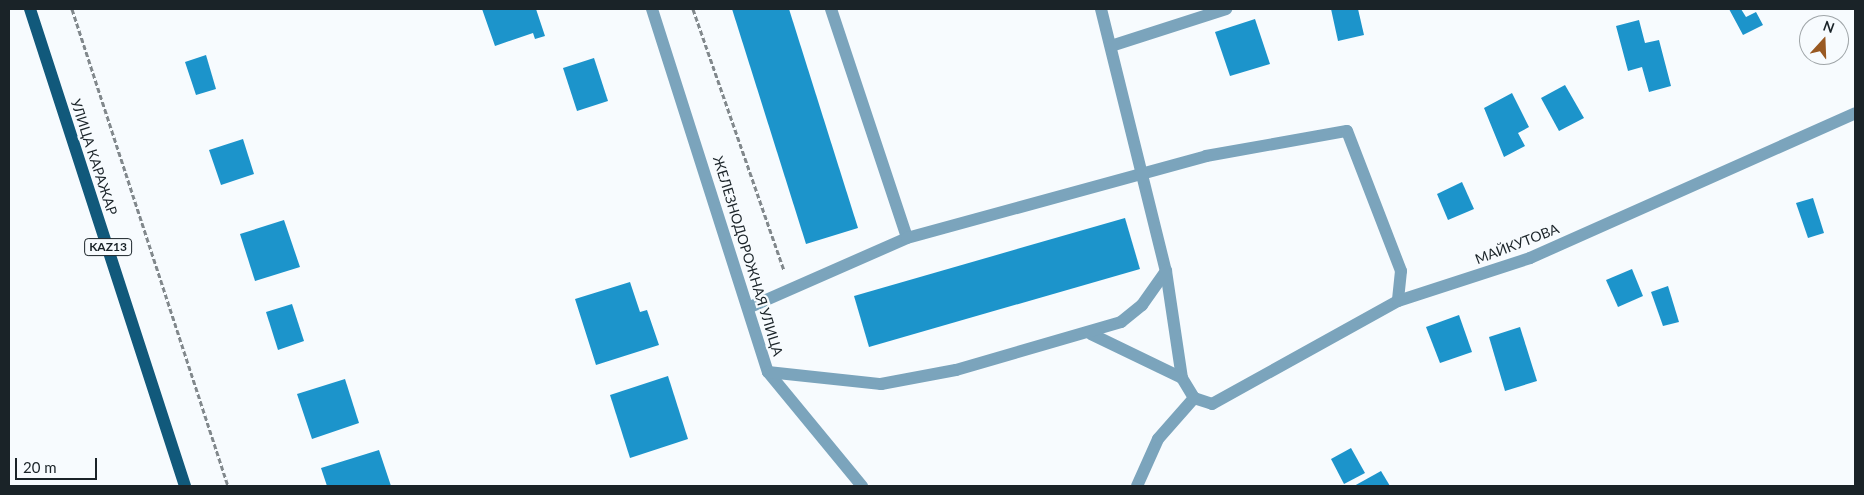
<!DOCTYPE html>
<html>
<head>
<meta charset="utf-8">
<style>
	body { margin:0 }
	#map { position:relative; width:1864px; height:495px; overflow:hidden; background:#f7fbfe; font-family:Lato,sans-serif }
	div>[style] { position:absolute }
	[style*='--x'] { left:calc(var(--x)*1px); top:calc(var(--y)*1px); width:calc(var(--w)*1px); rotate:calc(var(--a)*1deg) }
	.building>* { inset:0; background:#1c94cb }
	.path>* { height:3px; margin-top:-1.5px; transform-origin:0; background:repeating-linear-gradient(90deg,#81888c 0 5px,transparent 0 7.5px) }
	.service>* { height:12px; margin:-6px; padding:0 6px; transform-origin:6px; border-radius:6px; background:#7ba4bc }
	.minor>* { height:12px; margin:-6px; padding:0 6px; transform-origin:6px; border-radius:6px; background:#7ba4bc }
	.primary>* { height:12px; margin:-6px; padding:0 6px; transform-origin:6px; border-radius:6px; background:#11597b }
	span { translate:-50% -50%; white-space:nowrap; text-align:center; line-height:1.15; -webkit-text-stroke:4.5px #f7fbfe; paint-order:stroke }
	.shield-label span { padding:1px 4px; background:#f7fbfe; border:1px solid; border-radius:4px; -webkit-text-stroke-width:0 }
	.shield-label { font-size:12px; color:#1a2328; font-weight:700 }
	.street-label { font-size:14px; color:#1a2328 }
	.frame { position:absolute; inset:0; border:10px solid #1a2328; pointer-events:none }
	.north { position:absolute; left:1799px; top:15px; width:50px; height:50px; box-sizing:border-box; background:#f7fbfe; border:1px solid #9fa5a8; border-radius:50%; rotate:20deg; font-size:14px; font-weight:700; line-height:20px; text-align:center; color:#1a2328 }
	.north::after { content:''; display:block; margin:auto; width:18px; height:22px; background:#995922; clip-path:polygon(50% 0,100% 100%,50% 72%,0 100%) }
	.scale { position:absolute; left:15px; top:458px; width:82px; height:22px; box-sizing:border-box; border:2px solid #1a2328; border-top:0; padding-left:6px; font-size:15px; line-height:18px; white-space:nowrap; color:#1a2328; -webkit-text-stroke:4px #f7fbfe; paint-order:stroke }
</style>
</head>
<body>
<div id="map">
	<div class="building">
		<div style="clip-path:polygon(482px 9px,536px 9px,545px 36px,535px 39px,533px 33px,495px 46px)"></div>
		<div style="clip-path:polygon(732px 9px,789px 9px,858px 228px,806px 244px)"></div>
		<div style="clip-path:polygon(1331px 9px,1358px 9px,1364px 35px,1338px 41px)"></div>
		<div style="clip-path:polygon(1729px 9px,1741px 9px,1746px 17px,1756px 12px,1763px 25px,1743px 35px)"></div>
		<div style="clip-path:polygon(1255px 19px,1270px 64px,1230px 76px,1215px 32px)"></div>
		<div style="clip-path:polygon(1639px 20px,1645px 43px,1659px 40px,1671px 86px,1649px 92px,1642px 67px,1628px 71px,1616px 26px)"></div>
		<div style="clip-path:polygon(206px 55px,216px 89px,196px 95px,185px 62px)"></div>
		<div style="clip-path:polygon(594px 58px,608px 101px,577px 111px,563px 68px)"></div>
		<div style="clip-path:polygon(1565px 85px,1584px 118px,1559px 131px,1541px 98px)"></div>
		<div style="clip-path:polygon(1512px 93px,1529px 127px,1518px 133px,1525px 146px,1504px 157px,1484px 108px)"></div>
		<div style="clip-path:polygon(243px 139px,254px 174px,221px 185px,209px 150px)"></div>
		<div style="clip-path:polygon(1462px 182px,1474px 209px,1448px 220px,1437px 194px)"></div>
		<div style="clip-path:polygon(1813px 198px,1824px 233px,1808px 238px,1796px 203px)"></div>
		<div style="clip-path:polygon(1125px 218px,1140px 269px,869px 347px,854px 296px)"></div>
		<div style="clip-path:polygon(284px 220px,300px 267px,255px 281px,240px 234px)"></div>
		<div style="clip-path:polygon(1632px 269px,1643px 296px,1618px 307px,1606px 280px)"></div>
		<div style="clip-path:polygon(630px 282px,640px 312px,647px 310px,659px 345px,596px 365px,575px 299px)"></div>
		<div style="clip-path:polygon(1668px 286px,1679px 322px,1663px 326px,1651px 292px)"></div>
		<div style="clip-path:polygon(292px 304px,304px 341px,278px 350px,266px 312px)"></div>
		<div style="clip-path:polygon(1459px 315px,1472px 352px,1440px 363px,1426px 327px)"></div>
		<div style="clip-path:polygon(1520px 327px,1537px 381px,1505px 391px,1489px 337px)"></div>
		<div style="clip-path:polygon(668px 376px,688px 439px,630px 458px,610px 395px)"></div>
		<div style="clip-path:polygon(345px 379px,359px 423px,312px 439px,297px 394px)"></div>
		<div style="clip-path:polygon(1351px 448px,1365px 473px,1344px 484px,1331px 459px)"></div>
		<div style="clip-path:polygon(379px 450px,391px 486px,327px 486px,321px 468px)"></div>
		<div style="clip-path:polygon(1381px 471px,1390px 486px,1354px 486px)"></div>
	</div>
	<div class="path">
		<div style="--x:72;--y:9;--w:502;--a:71.89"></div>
		<div style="--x:693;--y:9;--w:277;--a:70.8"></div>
	</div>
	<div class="service">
		<div style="--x:831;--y:9;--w:241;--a:71.6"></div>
		<div style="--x:750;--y:307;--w:171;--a:-23.7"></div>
		<div style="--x:907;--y:238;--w:310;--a:-15.3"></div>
		<div style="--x:1206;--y:156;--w:143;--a:-10.1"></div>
		<div style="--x:1347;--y:131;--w:150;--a:68.9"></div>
		<div style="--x:1401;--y:271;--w:30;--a:96"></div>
		<div style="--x:1137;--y:486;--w:51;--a:-65.9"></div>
		<div style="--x:1158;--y:439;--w:55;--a:-48.7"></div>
	</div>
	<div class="minor">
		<div style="--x:652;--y:9;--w:381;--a:72.3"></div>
		<div style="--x:768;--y:372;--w:148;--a:50.5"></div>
		<div style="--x:1101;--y:9;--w:270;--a:76.1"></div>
		<div style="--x:1166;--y:271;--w:108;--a:81.5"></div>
		<div style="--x:1182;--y:378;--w:23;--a:59"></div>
		<div style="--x:1194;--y:398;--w:19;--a:18"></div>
		<div style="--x:1212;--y:404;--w:213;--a:-29"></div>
		<div style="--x:1398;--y:301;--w:139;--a:-18"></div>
		<div style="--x:1530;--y:258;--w:356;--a:-24"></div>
		<div style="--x:1111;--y:46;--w:121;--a:-17.8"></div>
		<div style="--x:1091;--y:334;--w:101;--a:25.8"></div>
		<div style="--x:768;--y:372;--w:114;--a:6.1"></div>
		<div style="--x:881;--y:384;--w:76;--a:-10.6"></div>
		<div style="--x:956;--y:370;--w:172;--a:-16.2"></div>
		<div style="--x:1121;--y:322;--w:27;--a:-39"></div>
		<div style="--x:1142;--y:305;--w:42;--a:-54.8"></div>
	</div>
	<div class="primary">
		<div style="--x:30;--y:9;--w:502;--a:72"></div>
	</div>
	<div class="shield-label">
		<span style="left:108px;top:247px">KAZ13</span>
	</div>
	<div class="street-label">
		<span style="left:94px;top:157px;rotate:72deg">УЛИЦА КАРАЖАР</span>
		<span style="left:1517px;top:244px;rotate:-21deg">МАЙКУТОВА</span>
		<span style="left:748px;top:256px;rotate:73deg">ЖЕЛЕЗНОДОРОЖНАЯ УЛИЦА</span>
	</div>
	<div class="frame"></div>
	<div class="north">N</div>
	<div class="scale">20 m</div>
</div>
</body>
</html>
